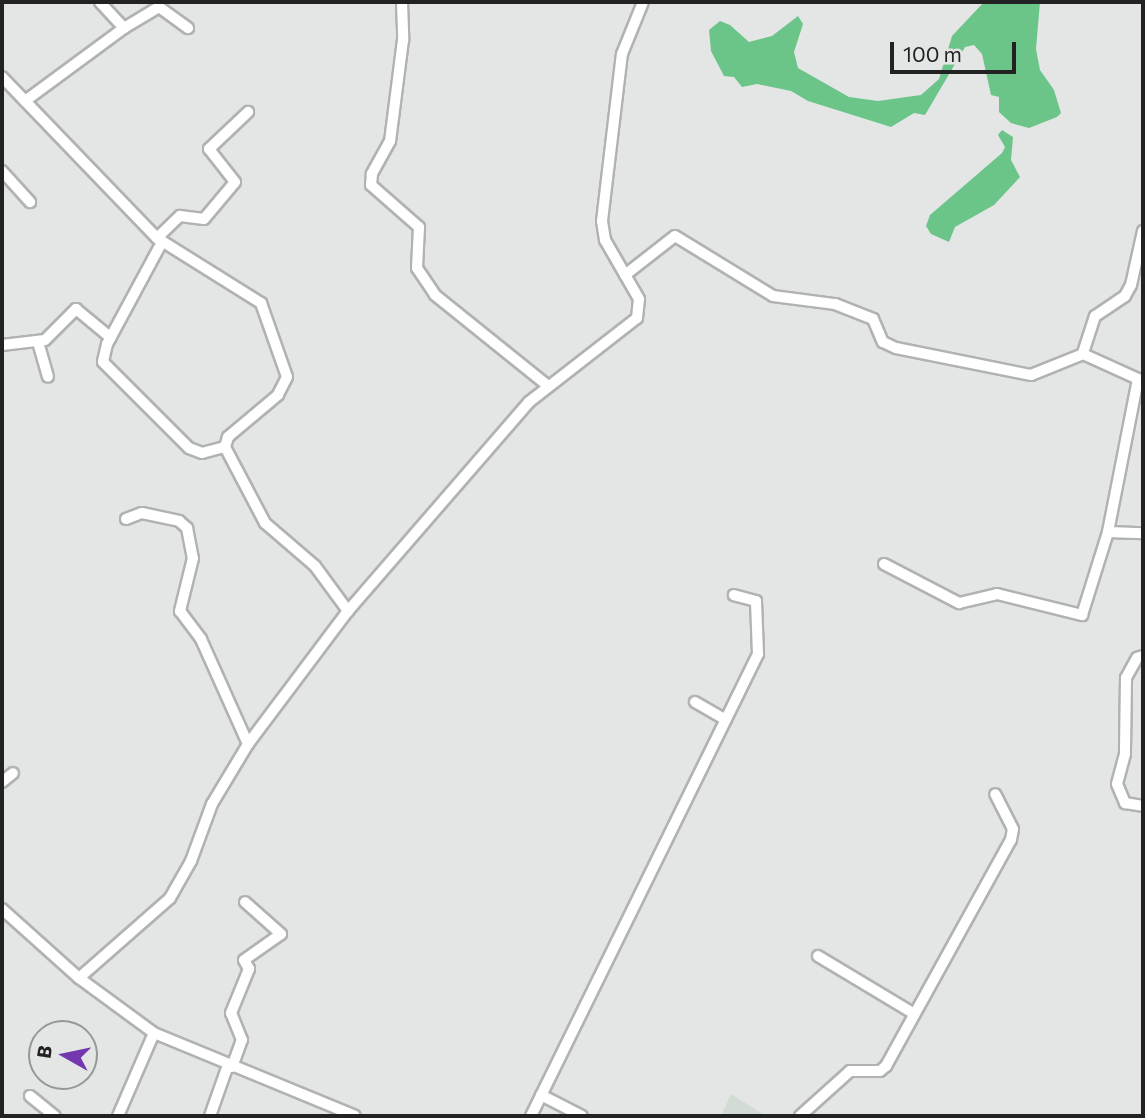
<!DOCTYPE html>
<html>
<head>
<meta charset="utf-8">
<style>
	body { margin:0 }
	#map { position:relative; width:1145px; height:1118px; overflow:hidden; background:#e3e6e4; font-family:Commissioner,sans-serif }
	div>[style] { position:absolute }
	[style*='--x'] { left:calc(var(--x)*1px); top:calc(var(--y)*1px); width:calc(var(--w)*1px); rotate:calc(var(--a)*1deg) }
	.built>* { inset:0; background:#d2dcd4 }
	.water>* { inset:0; background:#6bc589 }
	.roads { filter:drop-shadow(2px 0 #b0b3b0) drop-shadow(-2px 0 #b0b3b0) drop-shadow(0 2px #b0b3b0) drop-shadow(0 -2px #b0b3b0) }
	.minor>* { height:10px; margin:-5px; padding:0 5px; transform-origin:5px; border-radius:5px; background:#fff }
	span { translate:-50% -50%; white-space:nowrap; text-align:center; line-height:1.15; -webkit-text-stroke:5px #e3e6e4; paint-order:stroke }
	.frame { position:absolute; inset:0; border:4px solid #212221; pointer-events:none }
	.north { position:absolute; left:28px; top:1020px; width:70px; height:70px; box-sizing:border-box; background:#e3e6e4; border:2px solid #959896; border-radius:50%; rotate:279deg; font-size:19px; font-weight:700; line-height:28px; text-align:center; color:#212221 }
	.north::after { content:''; display:block; margin:auto; width:24px; height:32px; background:#7438ae; clip-path:polygon(50% 0,100% 100%,50% 72%,0 100%) }
	.scale { position:absolute; left:890px; top:42px; width:126px; height:32px; box-sizing:border-box; border:4px solid #212221; border-top:0; padding-left:9px; font-size:21px; line-height:24px; white-space:nowrap; color:#212221; -webkit-text-stroke:5px #e3e6e4; paint-order:stroke }
</style>
</head>
<body>
<div id="map">
	<div class="built">
		<div style="clip-path:polygon(731px 1094px,766px 1116px,721px 1116px)"></div>
	</div>
	<div class="water">
		<div style="clip-path:polygon(984px 2px,1040px 2px,1036px 49px,1040px 70px,1054px 90px,1061px 113px,1057px 117px,1029px 128px,1011px 123px,999px 112px,999px 97px,991px 95px,982px 54px,974px 45px,965px 47px,925px 115px,914px 113px,891px 127px,808px 101px,791px 91px,757px 84px,742px 87px,734px 77px,724px 76px,711px 51px,709px 30px,720px 21px,730px 25px,749px 42px,772px 36px,798px 16px,803px 24px,794px 52px,798px 68px,849px 97px,878px 101px,921px 95px,939px 79px,952px 36px)"></div>
		<div style="clip-path:polygon(1002px 130px,1013px 137px,1011px 160px,1020px 177px,994px 205px,955px 227px,949px 242px,931px 234px,926px 226px,930px 215px,1002px 153px,1005px 147px,998px 135px)"></div>
	</div>
	<div class="roads">
		<div class="minor">
			<div style="--x:402;--y:2;--w:38;--a:88"></div>
			<div style="--x:403;--y:40;--w:102;--a:97.3"></div>
			<div style="--x:390;--y:141;--w:38;--a:119"></div>
			<div style="--x:372;--y:174;--w:11;--a:95"></div>
			<div style="--x:371;--y:185;--w:64;--a:41.2"></div>
			<div style="--x:419;--y:227;--w:41;--a:92.8"></div>
			<div style="--x:417;--y:268;--w:32;--a:56"></div>
			<div style="--x:435;--y:295;--w:144;--a:38.8"></div>
			<div style="--x:124;--y:28;--w:41;--a:-31"></div>
			<div style="--x:159;--y:7;--w:36;--a:36"></div>
			<div style="--x:2;--y:77;--w:223;--a:46.1"></div>
			<div style="--x:157;--y:238;--w:123;--a:32"></div>
			<div style="--x:261;--y:303;--w:78;--a:70.6"></div>
			<div style="--x:287;--y:377;--w:20;--a:117"></div>
			<div style="--x:278;--y:395;--w:65;--a:140"></div>
			<div style="--x:228;--y:437;--w:10;--a:107"></div>
			<div style="--x:225;--y:447;--w:86;--a:62.2"></div>
			<div style="--x:265;--y:523;--w:66;--a:40.7"></div>
			<div style="--x:315;--y:566;--w:56;--a:53.7"></div>
			<div style="--x:25;--y:101;--w:123;--a:-36.4"></div>
			<div style="--x:124;--y:28;--w:35;--a:-133"></div>
			<div style="--x:2;--y:171;--w:42;--a:47.9"></div>
			<div style="--x:1143;--y:231;--w:55;--a:102.5"></div>
			<div style="--x:1131;--y:285;--w:13;--a:119"></div>
			<div style="--x:1125;--y:296;--w:36;--a:146"></div>
			<div style="--x:1095;--y:316;--w:40;--a:108"></div>
			<div style="--x:1083;--y:354;--w:60;--a:24.4"></div>
			<div style="--x:1138;--y:379;--w:156;--a:101.1"></div>
			<div style="--x:1108;--y:532;--w:35;--a:2"></div>
			<div style="--x:157;--y:238;--w:32;--a:-44"></div>
			<div style="--x:180;--y:216;--w:24;--a:7"></div>
			<div style="--x:204;--y:219;--w:48;--a:-50"></div>
			<div style="--x:235;--y:182;--w:42;--a:-128.2"></div>
			<div style="--x:209;--y:149;--w:54;--a:-43.5"></div>
			<div style="--x:162;--y:242;--w:116;--a:118.3"></div>
			<div style="--x:107;--y:344;--w:18;--a:103"></div>
			<div style="--x:103;--y:362;--w:122;--a:45"></div>
			<div style="--x:189;--y:448;--w:14;--a:21"></div>
			<div style="--x:202;--y:453;--w:24;--a:-15"></div>
			<div style="--x:625;--y:275;--w:63;--a:-38"></div>
			<div style="--x:675;--y:236;--w:115;--a:31.5"></div>
			<div style="--x:773;--y:296;--w:63;--a:7.4"></div>
			<div style="--x:835;--y:304;--w:41;--a:21.5"></div>
			<div style="--x:873;--y:319;--w:25;--a:67"></div>
			<div style="--x:883;--y:342;--w:14;--a:25"></div>
			<div style="--x:896;--y:348;--w:138;--a:11.3"></div>
			<div style="--x:1031;--y:375;--w:56;--a:-22"></div>
			<div style="--x:38;--y:342;--w:36;--a:74"></div>
			<div style="--x:2;--y:345;--w:43;--a:-6.6"></div>
			<div style="--x:45;--y:340;--w:44;--a:-45"></div>
			<div style="--x:76;--y:309;--w:45;--a:39.6"></div>
			<div style="--x:126;--y:519;--w:17;--a:-21"></div>
			<div style="--x:142;--y:513;--w:38;--a:12"></div>
			<div style="--x:179;--y:521;--w:11;--a:41"></div>
			<div style="--x:187;--y:528;--w:31;--a:79"></div>
			<div style="--x:193;--y:558;--w:55;--a:103.8"></div>
			<div style="--x:180;--y:611;--w:35;--a:53"></div>
			<div style="--x:201;--y:639;--w:115;--a:65.9"></div>
			<div style="--x:884;--y:564;--w:85;--a:27.5"></div>
			<div style="--x:959;--y:603;--w:39;--a:-13"></div>
			<div style="--x:997;--y:594;--w:88;--a:13.9"></div>
			<div style="--x:1082;--y:615;--w:87;--a:-72.6"></div>
			<div style="--x:1143;--y:656;--w:6;--a:162"></div>
			<div style="--x:1137;--y:658;--w:23;--a:119"></div>
			<div style="--x:1126;--y:678;--w:76;--a:90.8"></div>
			<div style="--x:1125;--y:754;--w:31;--a:105"></div>
			<div style="--x:1117;--y:784;--w:21;--a:67"></div>
			<div style="--x:1125;--y:803;--w:18;--a:9"></div>
			<div style="--x:695;--y:702;--w:34;--a:30"></div>
			<div style="--x:2;--y:782;--w:14;--a:-39"></div>
			<div style="--x:2;--y:909;--w:103;--a:41.9"></div>
			<div style="--x:79;--y:978;--w:93;--a:36.3"></div>
			<div style="--x:154;--y:1033;--w:217;--a:22.4"></div>
			<div style="--x:818;--y:956;--w:111;--a:31"></div>
			<div style="--x:79;--y:978;--w:121;--a:-41.3"></div>
			<div style="--x:170;--y:898;--w:43;--a:-60.4"></div>
			<div style="--x:191;--y:861;--w:61;--a:-69.8"></div>
			<div style="--x:212;--y:804;--w:70;--a:-59"></div>
			<div style="--x:248;--y:744;--w:166;--a:-53.1"></div>
			<div style="--x:348;--y:611;--w:276;--a:-49.1"></div>
			<div style="--x:529;--y:402;--w:137;--a:-37.9"></div>
			<div style="--x:637;--y:318;--w:19;--a:-84"></div>
			<div style="--x:639;--y:299;--w:68;--a:-120"></div>
			<div style="--x:605;--y:240;--w:19;--a:-99"></div>
			<div style="--x:602;--y:221;--w:168;--a:-83.2"></div>
			<div style="--x:622;--y:54;--w:56;--a:-68"></div>
			<div style="--x:232;--y:1067;--w:29;--a:-70"></div>
			<div style="--x:242;--y:1040;--w:29;--a:-112"></div>
			<div style="--x:231;--y:1013;--w:48;--a:-67.8"></div>
			<div style="--x:249;--y:969;--w:10;--a:-119"></div>
			<div style="--x:244;--y:960;--w:45;--a:-35.1"></div>
			<div style="--x:281;--y:934;--w:48;--a:-138.4"></div>
			<div style="--x:541;--y:1095;--w:46;--a:27.1"></div>
			<div style="--x:30;--y:1096;--w:32;--a:39"></div>
			<div style="--x:118;--y:1116;--w:90;--a:-66.6"></div>
			<div style="--x:210;--y:1116;--w:54;--a:-70.6"></div>
			<div style="--x:531;--y:1116;--w:515;--a:-63.83"></div>
			<div style="--x:758;--y:654;--w:53;--a:-92.2"></div>
			<div style="--x:756;--y:601;--w:23;--a:-165"></div>
			<div style="--x:800;--y:1116;--w:67;--a:-42"></div>
			<div style="--x:850;--y:1071;--w:30;--a:0"></div>
			<div style="--x:880;--y:1071;--w:8;--a:-40"></div>
			<div style="--x:886;--y:1066;--w:258;--a:-61.1"></div>
			<div style="--x:1011;--y:840;--w:11;--a:-80"></div>
			<div style="--x:1013;--y:829;--w:39;--a:-117"></div>
		</div>
	</div>
	<div class="frame"></div>
	<div class="north">B</div>
	<div class="scale">100 m</div>
</div>
</body>
</html>
